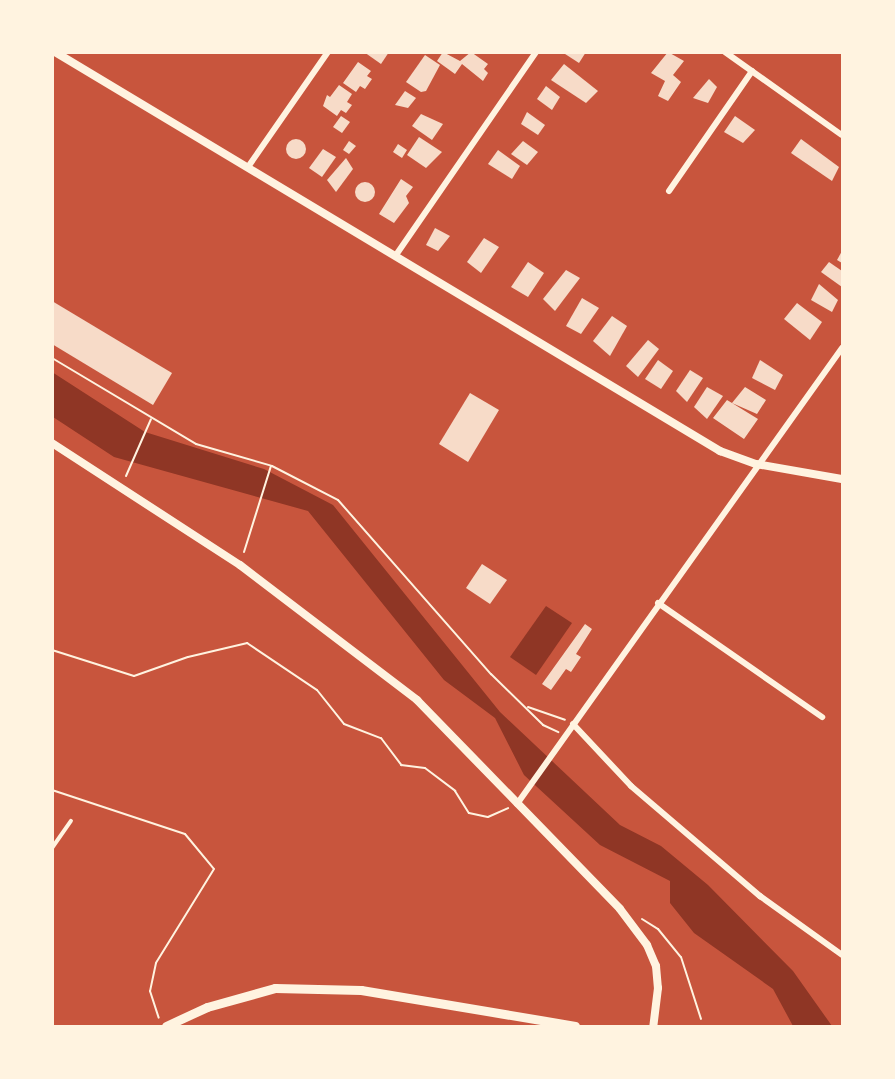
<!DOCTYPE html>
<html>
<head>
<meta charset="utf-8">
<style>
	body { margin:0 }
	#map { position:relative; width:895px; height:1079px; overflow:hidden; background:#c8553d; font-family:Lato,sans-serif }
	div>[style] { position:absolute }
	[style*='--x'] { left:calc(var(--x)*1px); top:calc(var(--y)*1px); width:calc(var(--w)*1px); rotate:calc(var(--a)*1deg) }
	.water>* { inset:0; background:#8f3625 }
	.building>* { inset:0; background:#f7dbc8 }
	.round { border-radius:50% }
	.path>* { height:2px; margin:-1px; padding:0 1px; transform-origin:1px; border-radius:1px; background:#fff3e0 }
	.service>* { height:4px; margin:-2px; padding:0 2px; transform-origin:2px; border-radius:2px; background:#fff3e0 }
	.minor>* { height:6px; margin:-3px; padding:0 3px; transform-origin:3px; border-radius:3px; background:#fff3e0 }
	.tertiary>* { height:8px; margin:-4px; padding:0 4px; transform-origin:4px; border-radius:4px; background:#fff3e0 }
	.secondary>* { height:9px; margin:-4.5px; padding:0 4.5px; transform-origin:4.5px; border-radius:4.5px; background:#fff3e0 }
	span { translate:-50% -50%; white-space:nowrap; text-align:center; line-height:1.15; -webkit-text-stroke:4.5px #fff3e0; paint-order:stroke }
	.frame { position:absolute; inset:0; border:54px solid #fff3e0; pointer-events:none }
</style>
</head>
<body>
<div id="map">
	<div class="water">
		<div style="clip-path:polygon(52px 372px,145px 432px,264px 469px,333px 505px,500px 712px,620px 825px,661px 846px,708px 885px,793px 971px,832px 1026px,793px 1026px,773px 989px,694px 933px,670px 903px,670px 881px,600px 845px,524px 775px,495px 718px,444px 680px,308px 511px,114px 457px,53px 417px)"></div>
		<div style="clip-path:polygon(546px 606px,572px 623px,536px 675px,510px 657px)"></div>
	</div>
	<div class="building">
		<div style="clip-path:polygon(364px 52px,389px 52px,381px 64px)"></div>
		<div style="clip-path:polygon(443px 52px,460px 61px,471px 52px,488px 64px,484px 69px,488px 73px,483px 81px,462px 64px,455px 74px,437px 61px)"></div>
		<div style="clip-path:polygon(562px 52px,586px 52px,579px 63px)"></div>
		<div style="clip-path:polygon(668px 52px,684px 61px,673px 75px,681px 82px,668px 101px,658px 96px,665px 81px,651px 73px)"></div>
		<div style="clip-path:polygon(425px 55px,440px 65px,426px 91px,421px 92px,406px 82px)"></div>
		<div style="clip-path:polygon(358px 62px,371px 71px,367px 76px,372px 79px,365px 89px,360px 86px,356px 92px,343px 83px)"></div>
		<div style="clip-path:polygon(564px 64px,598px 91px,586px 103px,551px 80px)"></div>
		<div style="clip-path:polygon(709px 79px,717px 87px,708px 103px,693px 98px)"></div>
		<div style="clip-path:polygon(339px 85px,352px 94px,347px 102px,352px 105px,346px 113px,341px 110px,337px 116px,323px 106px,327px 95px,330px 97px)"></div>
		<div style="clip-path:polygon(546px 86px,560px 97px,552px 110px,537px 99px)"></div>
		<div style="clip-path:polygon(405px 91px,416px 98px,408px 108px,395px 105px)"></div>
		<div style="clip-path:polygon(527px 112px,545px 125px,538px 135px,521px 124px)"></div>
		<div style="clip-path:polygon(421px 114px,443px 124px,432px 140px,412px 126px)"></div>
		<div style="clip-path:polygon(341px 116px,350px 122px,342px 133px,333px 127px)"></div>
		<div style="clip-path:polygon(735px 116px,755px 130px,743px 143px,724px 132px)"></div>
		<div style="clip-path:polygon(419px 137px,442px 152px,426px 168px,407px 155px)"></div>
		<div style="clip-path:polygon(801px 139px,839px 167px,832px 181px,791px 153px)"></div>
		<div class="round" style="left:286px;top:139px;width:20px;height:20px"></div>
		<div style="clip-path:polygon(349px 141px,356px 146px,349px 154px,343px 150px)"></div>
		<div style="clip-path:polygon(523px 141px,538px 152px,527px 165px,511px 154px)"></div>
		<div style="clip-path:polygon(398px 144px,407px 150px,402px 158px,393px 152px)"></div>
		<div style="clip-path:polygon(323px 149px,336px 157px,322px 177px,309px 168px)"></div>
		<div style="clip-path:polygon(498px 150px,520px 166px,512px 179px,488px 164px)"></div>
		<div style="clip-path:polygon(346px 158px,353px 169px,336px 192px,327px 180px)"></div>
		<div style="clip-path:polygon(401px 179px,413px 187px,406px 196px,409px 203px,394px 223px,379px 214px)"></div>
		<div class="round" style="left:355px;top:182px;width:20px;height:20px"></div>
		<div style="clip-path:polygon(435px 228px,450px 236px,438px 251px,426px 245px)"></div>
		<div style="clip-path:polygon(484px 238px,499px 247px,481px 273px,467px 262px)"></div>
		<div style="clip-path:polygon(842px 251px,842px 263px,837px 260px)"></div>
		<div style="clip-path:polygon(528px 262px,544px 273px,528px 297px,511px 287px)"></div>
		<div style="clip-path:polygon(829px 262px,842px 271px,842px 287px,821px 272px)"></div>
		<div style="clip-path:polygon(566px 270px,580px 278px,555px 311px,543px 299px)"></div>
		<div style="clip-path:polygon(819px 284px,838px 300px,832px 312px,811px 300px)"></div>
		<div style="clip-path:polygon(582px 298px,599px 308px,581px 334px,566px 326px)"></div>
		<div style="clip-path:polygon(52px 301px,172px 373px,153px 405px,52px 344px)"></div>
		<div style="clip-path:polygon(797px 303px,822px 322px,810px 340px,784px 319px)"></div>
		<div style="clip-path:polygon(612px 316px,627px 326px,610px 356px,593px 341px)"></div>
		<div style="clip-path:polygon(648px 340px,659px 349px,638px 377px,626px 366px)"></div>
		<div style="clip-path:polygon(658px 360px,673px 371px,661px 389px,645px 379px)"></div>
		<div style="clip-path:polygon(760px 360px,783px 375px,775px 390px,752px 378px)"></div>
		<div style="clip-path:polygon(690px 370px,703px 378px,687px 402px,676px 391px)"></div>
		<div style="clip-path:polygon(707px 387px,723px 396px,707px 419px,694px 407px)"></div>
		<div style="clip-path:polygon(745px 387px,766px 400px,757px 414px,732px 403px,758px 419px,744px 439px,713px 418px,727px 400px,732px 403px)"></div>
		<div style="clip-path:polygon(470px 393px,499px 410px,468px 462px,439px 444px)"></div>
		<div style="clip-path:polygon(482px 564px,507px 580px,490px 604px,466px 588px)"></div>
		<div style="clip-path:polygon(585px 624px,592px 629px,576px 654px,581px 657px,571px 672px,566px 669px,551px 690px,542px 684px)"></div>
	</div>
	<div class="path">
		<div style="--x:52;--y:358;--w:168;--a:30.8"></div>
		<div style="--x:196;--y:444;--w:79;--a:16.1"></div>
		<div style="--x:272;--y:466;--w:74;--a:27.3"></div>
		<div style="--x:338;--y:500;--w:232;--a:48.7"></div>
		<div style="--x:491;--y:674;--w:73;--a:44.4"></div>
		<div style="--x:543;--y:725;--w:17;--a:25"></div>
		<div style="--x:126;--y:476;--w:62;--a:-66.3"></div>
		<div style="--x:244;--y:552;--w:90;--a:-72.6"></div>
		<div style="--x:52;--y:650;--w:86;--a:17.6"></div>
		<div style="--x:134;--y:676;--w:57;--a:-19.4"></div>
		<div style="--x:188;--y:657;--w:61;--a:-13.3"></div>
		<div style="--x:247;--y:643;--w:84;--a:33.9"></div>
		<div style="--x:317;--y:690;--w:43;--a:51.5"></div>
		<div style="--x:344;--y:724;--w:40;--a:21"></div>
		<div style="--x:381;--y:738;--w:34;--a:53"></div>
		<div style="--x:401;--y:765;--w:24;--a:7"></div>
		<div style="--x:425;--y:768;--w:38;--a:37"></div>
		<div style="--x:455;--y:791;--w:26;--a:58"></div>
		<div style="--x:469;--y:813;--w:19;--a:12"></div>
		<div style="--x:488;--y:817;--w:22;--a:-24"></div>
		<div style="--x:528;--y:707;--w:39;--a:19"></div>
		<div style="--x:52;--y:790;--w:140;--a:18.3"></div>
		<div style="--x:185;--y:834;--w:45;--a:50.4"></div>
		<div style="--x:214;--y:869;--w:110;--a:121.7"></div>
		<div style="--x:156;--y:963;--w:29;--a:102"></div>
		<div style="--x:150;--y:991;--w:28;--a:72"></div>
		<div style="--x:642;--y:919;--w:19;--a:32"></div>
		<div style="--x:658;--y:929;--w:36;--a:51"></div>
		<div style="--x:681;--y:957;--w:65;--a:72.1"></div>
	</div>
	<div class="service">
		<div style="--x:52;--y:848;--w:33;--a:-55"></div>
	</div>
	<div class="minor">
		<div style="--x:725;--y:52;--w:143;--a:35.4"></div>
		<div style="--x:248;--y:167;--w:140;--a:-55.2"></div>
		<div style="--x:669;--y:191;--w:146;--a:-55.3"></div>
		<div style="--x:396;--y:255;--w:247;--a:-55.4"></div>
		<div style="--x:658;--y:603;--w:200;--a:34.8"></div>
		<div style="--x:573;--y:724;--w:85;--a:46.9"></div>
		<div style="--x:631;--y:786;--w:170;--a:40.5"></div>
		<div style="--x:760;--y:896;--w:101;--a:35.7"></div>
		<div style="--x:517;--y:804;--w:560;--a:-54.52"></div>
	</div>
	<div class="tertiary">
		<div style="--x:55;--y:52;--w:776;--a:30.96"></div>
		<div style="--x:720;--y:451;--w:38;--a:20"></div>
		<div style="--x:756;--y:464;--w:87;--a:9.9"></div>
		<div style="--x:52;--y:443;--w:224;--a:33"></div>
		<div style="--x:240;--y:565;--w:223;--a:37.3"></div>
		<div style="--x:417;--y:700;--w:291;--a:45.8"></div>
		<div style="--x:620;--y:909;--w:45;--a:53.1"></div>
		<div style="--x:647;--y:945;--w:23;--a:67"></div>
		<div style="--x:656;--y:966;--w:22;--a:85"></div>
		<div style="--x:658;--y:988;--w:38;--a:97"></div>
	</div>
	<div class="secondary">
		<div style="--x:166;--y:1026;--w:45;--a:-24.9"></div>
		<div style="--x:207;--y:1007;--w:71;--a:-15.6"></div>
		<div style="--x:275;--y:988;--w:86;--a:1.3"></div>
		<div style="--x:361;--y:990;--w:217;--a:9.5"></div>
	</div>
	<div class="frame"></div>
</div>
</body>
</html>
